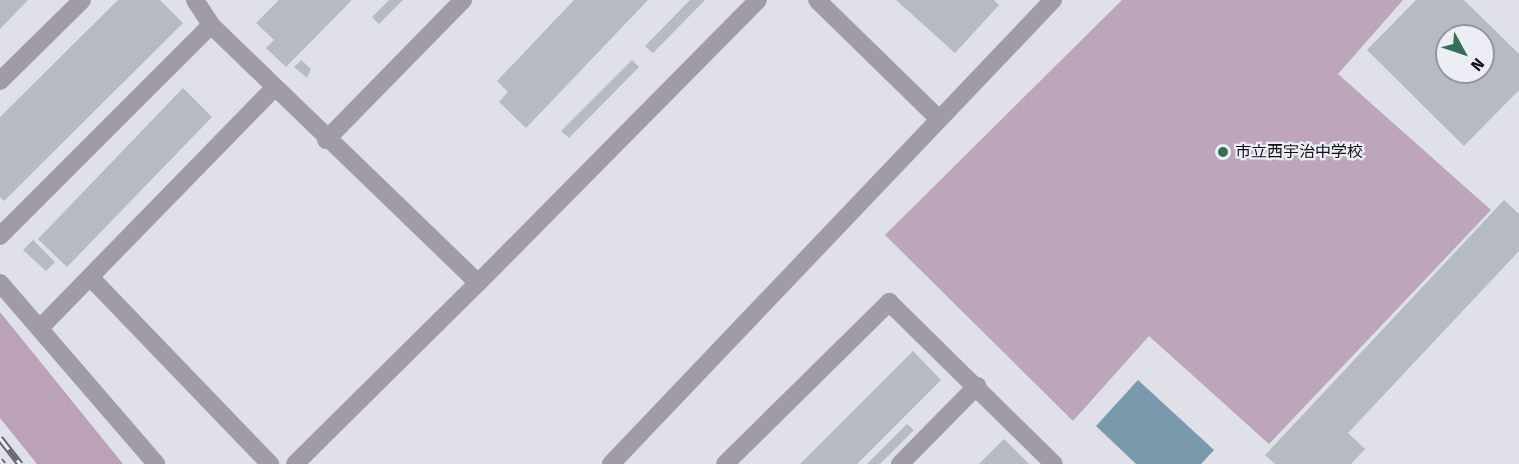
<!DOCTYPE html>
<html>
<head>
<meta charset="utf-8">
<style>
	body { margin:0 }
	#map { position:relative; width:1519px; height:464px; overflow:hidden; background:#dfe0e8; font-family:"Fira Sans","Noto Sans JP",sans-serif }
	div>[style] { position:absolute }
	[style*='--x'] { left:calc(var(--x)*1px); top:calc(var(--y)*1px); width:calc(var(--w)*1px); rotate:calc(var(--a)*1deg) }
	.green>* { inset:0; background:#bda5bb }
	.forest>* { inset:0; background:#bca2b9 }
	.water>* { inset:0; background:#7b99ac }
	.building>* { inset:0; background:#b6bac1 }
	.minor>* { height:18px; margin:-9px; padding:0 9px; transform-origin:9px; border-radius:9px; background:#a09ba7 }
	.rail>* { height:7px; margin-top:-3.5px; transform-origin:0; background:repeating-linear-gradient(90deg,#ecedf5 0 14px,#65666b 0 28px); box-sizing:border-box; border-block:2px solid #65666b }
	.dots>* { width:16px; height:16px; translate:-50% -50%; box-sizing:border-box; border:3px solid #ecedf5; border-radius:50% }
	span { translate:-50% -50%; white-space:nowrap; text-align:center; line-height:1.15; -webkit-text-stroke:4.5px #ecedf5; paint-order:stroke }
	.poi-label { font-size:16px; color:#121215 }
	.left { translate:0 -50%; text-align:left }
	.north { position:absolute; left:1435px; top:24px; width:60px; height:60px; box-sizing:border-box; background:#ecedf5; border:2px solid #95959b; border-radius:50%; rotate:130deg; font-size:16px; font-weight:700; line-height:24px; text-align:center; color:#121215 }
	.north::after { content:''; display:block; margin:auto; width:21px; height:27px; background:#356f57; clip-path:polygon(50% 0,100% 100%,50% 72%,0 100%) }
</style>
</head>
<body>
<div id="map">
	<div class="green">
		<div style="clip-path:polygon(1122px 0,1403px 0,1338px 74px,1491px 210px,1269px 444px,1149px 336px,1073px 421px,885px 235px)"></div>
	</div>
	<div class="forest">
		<div style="clip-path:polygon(0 312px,123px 464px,37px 464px,0 418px)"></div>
	</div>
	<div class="water">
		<div style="clip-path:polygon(1138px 380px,1214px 450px,1201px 464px,1136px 464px,1096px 426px)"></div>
	</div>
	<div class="building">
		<div style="clip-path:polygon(0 0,28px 0,0 29px)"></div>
		<div style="clip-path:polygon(118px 0,160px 0,183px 23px,4px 201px,0 197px,0 117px)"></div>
		<div style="clip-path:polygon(279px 0,352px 0,286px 67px,266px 48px,274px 40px,256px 23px)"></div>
		<div style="clip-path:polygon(389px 0,403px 0,379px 24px,372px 17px)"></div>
		<div style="clip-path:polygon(574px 0,648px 0,526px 128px,499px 102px,508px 92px,497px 81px)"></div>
		<div style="clip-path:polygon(690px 0,705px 0,653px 53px,645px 46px)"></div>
		<div style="clip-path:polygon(896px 0,994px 0,999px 5px,955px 53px)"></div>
		<div style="clip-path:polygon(evenodd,1416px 0,1464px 0,1519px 54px,1519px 90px,1464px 146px,1367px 50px,1416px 0,1447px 36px,1483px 36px,1483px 72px,1447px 72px,1447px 36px)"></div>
		<div style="clip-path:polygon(301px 60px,311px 69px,307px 78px,294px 67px)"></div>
		<div style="clip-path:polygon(632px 60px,639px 67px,569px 138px,561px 131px)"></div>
		<div style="clip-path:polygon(183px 88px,212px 117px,67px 267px,38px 239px)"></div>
		<div style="clip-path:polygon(1504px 200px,1519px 214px,1519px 251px,1348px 433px,1365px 449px,1351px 464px,1275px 464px,1265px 455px)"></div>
		<div style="clip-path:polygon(33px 240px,55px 262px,46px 271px,23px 250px)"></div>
		<div style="clip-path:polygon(913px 351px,941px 380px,857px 464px,800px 464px)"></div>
		<div style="clip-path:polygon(907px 424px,914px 430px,880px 464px,867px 464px)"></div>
		<div style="clip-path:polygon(1004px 439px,1029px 464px,979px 464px)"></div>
	</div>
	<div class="minor">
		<div style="--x:195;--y:0;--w:30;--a:57"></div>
		<div style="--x:211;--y:25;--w:371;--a:44"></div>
		<div style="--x:478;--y:283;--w:398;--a:-45.3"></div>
		<div style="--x:817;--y:0;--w:170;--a:44.3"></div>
		<div style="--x:0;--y:81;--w:115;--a:-44.6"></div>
		<div style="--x:326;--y:140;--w:196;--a:-45.6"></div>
		<div style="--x:0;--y:236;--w:298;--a:-45"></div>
		<div style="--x:90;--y:277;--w:260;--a:46.1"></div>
		<div style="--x:0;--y:283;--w:239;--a:49.2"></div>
		<div style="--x:40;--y:328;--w:335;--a:-45.7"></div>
		<div style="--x:295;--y:464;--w:257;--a:-44.7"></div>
		<div style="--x:611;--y:464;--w:641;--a:-46.39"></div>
		<div style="--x:725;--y:464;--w:231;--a:-44.6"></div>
		<div style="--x:889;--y:302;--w:231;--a:44.5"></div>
		<div style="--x:900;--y:464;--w:110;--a:-45.4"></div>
	</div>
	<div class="rail">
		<div style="--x:0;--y:438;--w:33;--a:52"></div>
		<div style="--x:0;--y:460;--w:5;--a:53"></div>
	</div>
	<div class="dots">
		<div style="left:1223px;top:152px;background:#356f57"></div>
	</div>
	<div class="poi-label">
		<span class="left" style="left:1235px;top:152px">市立西宇治中学校</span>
	</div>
	<div class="north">N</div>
</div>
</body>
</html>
